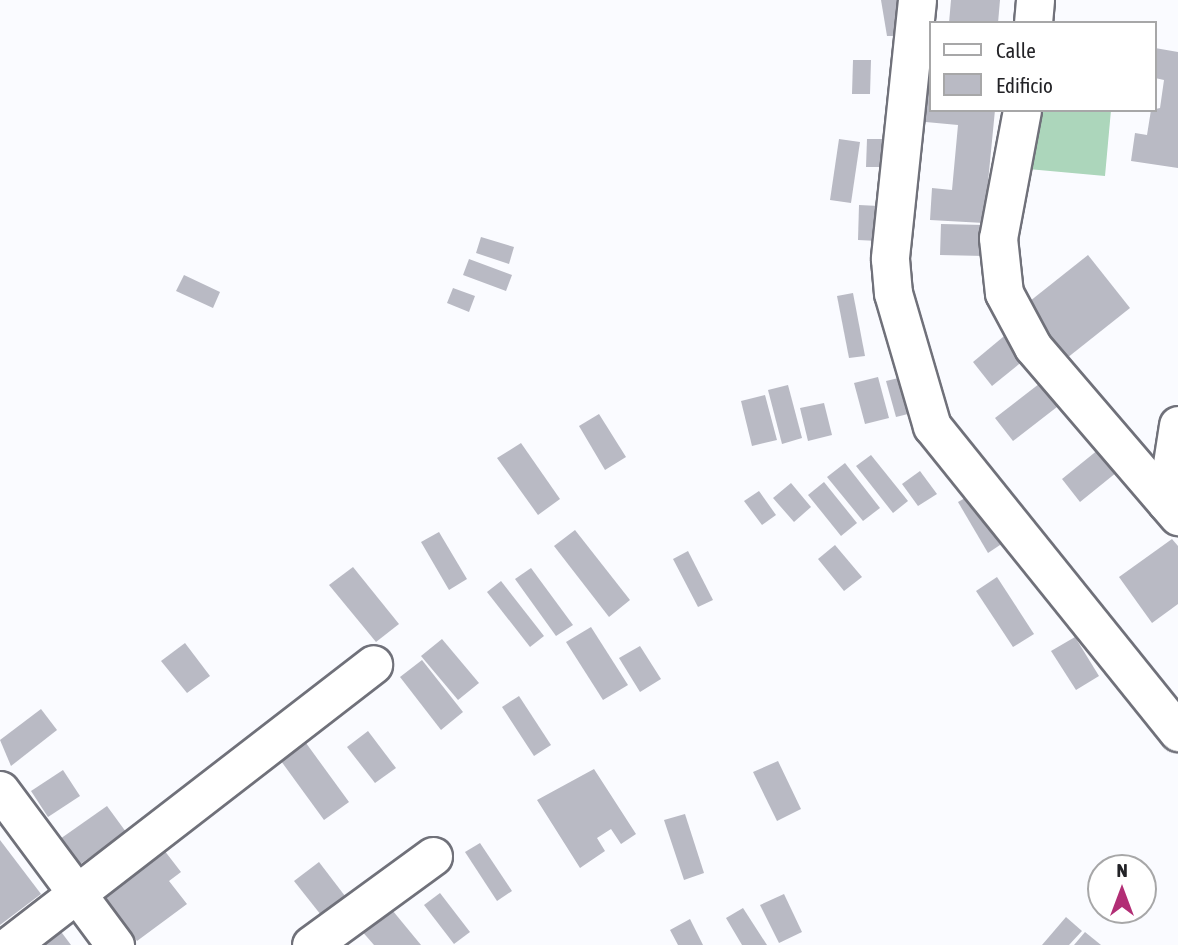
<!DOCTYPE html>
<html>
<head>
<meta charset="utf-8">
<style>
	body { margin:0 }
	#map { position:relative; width:1178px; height:945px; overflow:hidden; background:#fafbff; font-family:"Asap Condensed",sans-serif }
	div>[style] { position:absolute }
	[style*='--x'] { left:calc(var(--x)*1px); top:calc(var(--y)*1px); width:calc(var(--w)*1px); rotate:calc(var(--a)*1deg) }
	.green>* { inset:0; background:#acd6bb }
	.building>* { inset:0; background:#b9bac4 }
	.roads { filter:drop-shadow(2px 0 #70717a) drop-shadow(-2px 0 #70717a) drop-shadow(0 2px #70717a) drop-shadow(0 -2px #70717a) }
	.minor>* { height:37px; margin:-18.5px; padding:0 18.5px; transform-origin:18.5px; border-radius:18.5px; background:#fff }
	span { translate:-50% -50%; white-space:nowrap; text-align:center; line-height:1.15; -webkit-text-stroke:5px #fff; paint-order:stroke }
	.legend { position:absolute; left:929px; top:21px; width:228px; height:91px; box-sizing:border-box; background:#fff; border:2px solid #a7a7a8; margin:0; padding:9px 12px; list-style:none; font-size:21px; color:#222226 }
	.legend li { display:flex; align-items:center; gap:14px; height:35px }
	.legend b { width:35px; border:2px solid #a7a7a8 }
	.north { position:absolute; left:1087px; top:854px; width:70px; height:70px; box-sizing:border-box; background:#fff; border:2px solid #a7a7a8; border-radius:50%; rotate:0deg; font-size:19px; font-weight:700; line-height:28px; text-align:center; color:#222226 }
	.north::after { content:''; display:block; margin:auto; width:24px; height:32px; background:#b22e75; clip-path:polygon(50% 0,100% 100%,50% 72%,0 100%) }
</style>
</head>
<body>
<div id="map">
	<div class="green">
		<div style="clip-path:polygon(1033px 110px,1111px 110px,1105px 176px,1028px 169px)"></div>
	</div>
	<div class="building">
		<div style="clip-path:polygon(881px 0,905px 0,904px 36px,887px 36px)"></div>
		<div style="clip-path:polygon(951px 0,1000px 0,998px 23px,949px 23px)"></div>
		<div style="clip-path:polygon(1155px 48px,1178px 52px,1178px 168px,1131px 161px,1135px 133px,1147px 135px,1151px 110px,1160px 108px,1164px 80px,1155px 78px)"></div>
		<div style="clip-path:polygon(853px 60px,871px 60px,870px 94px,852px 94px)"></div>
		<div style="clip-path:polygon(918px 90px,931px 92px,931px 110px,995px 110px,984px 223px,930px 220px,932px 188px,952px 190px,958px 125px,915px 121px)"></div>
		<div style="clip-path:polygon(839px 139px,860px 142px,851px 203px,830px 200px)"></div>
		<div style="clip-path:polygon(867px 139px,890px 139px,889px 167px,866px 167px)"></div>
		<div style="clip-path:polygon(859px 205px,879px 206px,878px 241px,858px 240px)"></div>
		<div style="clip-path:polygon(941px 224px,984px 225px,984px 256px,940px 255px)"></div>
		<div style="clip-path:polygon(481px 237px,514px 247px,509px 264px,476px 253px)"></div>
		<div style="clip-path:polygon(1088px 255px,1130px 308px,1062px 362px,1020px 309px)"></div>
		<div style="clip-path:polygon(469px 259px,512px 275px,506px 291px,463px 275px)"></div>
		<div style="clip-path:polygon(184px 275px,220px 292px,213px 308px,176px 291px)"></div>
		<div style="clip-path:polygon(453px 288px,475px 296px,469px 312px,447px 303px)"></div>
		<div style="clip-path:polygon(853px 293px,865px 356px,849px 358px,837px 296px)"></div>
		<div style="clip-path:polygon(1009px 332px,1029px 356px,992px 386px,973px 362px)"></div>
		<div style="clip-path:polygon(907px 376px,916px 412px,896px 417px,886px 381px)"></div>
		<div style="clip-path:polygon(878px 377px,889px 418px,865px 424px,854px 383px)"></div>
		<div style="clip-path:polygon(1048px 377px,1066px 400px,1013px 441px,995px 418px)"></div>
		<div style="clip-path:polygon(788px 385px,802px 438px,782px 444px,768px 390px)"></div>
		<div style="clip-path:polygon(765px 395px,777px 440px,752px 446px,741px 401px)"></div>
		<div style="clip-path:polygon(824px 403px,832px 435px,808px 441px,800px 408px)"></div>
		<div style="clip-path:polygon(599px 414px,626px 457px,605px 470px,579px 426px)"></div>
		<div style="clip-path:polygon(521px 443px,560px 499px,538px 515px,497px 458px)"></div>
		<div style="clip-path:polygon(1104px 445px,1122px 468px,1080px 502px,1062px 479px)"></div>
		<div style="clip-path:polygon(871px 455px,908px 501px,893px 513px,856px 466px)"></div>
		<div style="clip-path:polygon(845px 463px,880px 508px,863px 521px,827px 477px)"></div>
		<div style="clip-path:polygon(920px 471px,937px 494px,918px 506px,902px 484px)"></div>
		<div style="clip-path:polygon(824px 482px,857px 523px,841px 536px,808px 495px)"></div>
		<div style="clip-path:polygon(791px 483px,811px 507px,794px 522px,773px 498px)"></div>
		<div style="clip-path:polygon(759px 491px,776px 515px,762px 525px,744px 501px)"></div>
		<div style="clip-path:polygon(974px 493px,1003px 543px,988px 553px,958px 502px)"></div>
		<div style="clip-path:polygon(575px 530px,630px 600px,609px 617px,554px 546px)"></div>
		<div style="clip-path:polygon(439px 532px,467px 579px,449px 590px,421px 542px)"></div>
		<div style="clip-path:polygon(1172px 539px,1178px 546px,1178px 604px,1152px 623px,1119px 577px)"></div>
		<div style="clip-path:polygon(835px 545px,862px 577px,844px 591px,818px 559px)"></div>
		<div style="clip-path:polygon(688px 551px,713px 600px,698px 607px,673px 559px)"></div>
		<div style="clip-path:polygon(353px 567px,399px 624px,376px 642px,329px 585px)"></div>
		<div style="clip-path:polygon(531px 568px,573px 625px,556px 636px,515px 579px)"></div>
		<div style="clip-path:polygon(997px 577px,1034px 634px,1013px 647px,976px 591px)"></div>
		<div style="clip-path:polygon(501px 581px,544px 636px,530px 647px,487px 592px)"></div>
		<div style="clip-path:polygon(591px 627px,628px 685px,603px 700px,566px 642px)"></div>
		<div style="clip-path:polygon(1075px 637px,1099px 676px,1076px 690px,1051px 651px)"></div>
		<div style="clip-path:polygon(442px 639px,479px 683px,458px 700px,421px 656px)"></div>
		<div style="clip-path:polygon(185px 643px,210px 676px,187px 693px,161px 661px)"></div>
		<div style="clip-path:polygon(640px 646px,661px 679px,640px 692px,619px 658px)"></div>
		<div style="clip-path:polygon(422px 660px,463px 712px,441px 730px,400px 677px)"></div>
		<div style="clip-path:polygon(519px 696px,551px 745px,534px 756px,502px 707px)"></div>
		<div style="clip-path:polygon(41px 709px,57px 730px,11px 766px,0 740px)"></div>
		<div style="clip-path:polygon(368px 731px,396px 768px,375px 783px,347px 747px)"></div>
		<div style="clip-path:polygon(306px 743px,349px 802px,324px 820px,281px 761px)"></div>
		<div style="clip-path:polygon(778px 761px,801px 809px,777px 821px,753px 772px)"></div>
		<div style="clip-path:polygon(594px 769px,636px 834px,621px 844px,611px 829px,597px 838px,605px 851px,580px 868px,537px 800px)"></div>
		<div style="clip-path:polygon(63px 770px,80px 796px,48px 817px,31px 791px)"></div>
		<div style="clip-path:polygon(107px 806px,126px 832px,79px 865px,60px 839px)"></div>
		<div style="clip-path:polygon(685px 814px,704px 873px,684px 880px,664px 820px)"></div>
		<div style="clip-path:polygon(0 840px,41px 894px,0 925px)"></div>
		<div style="clip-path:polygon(480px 843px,512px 891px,497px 901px,465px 852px)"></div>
		<div style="clip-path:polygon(164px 850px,181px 872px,169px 881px,187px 904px,137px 941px,103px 896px)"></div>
		<div style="clip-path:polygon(319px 862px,345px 896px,321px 915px,294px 881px)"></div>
		<div style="clip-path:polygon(440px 893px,470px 932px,454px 944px,424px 905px)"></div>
		<div style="clip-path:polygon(784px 894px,802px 932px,779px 943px,760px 905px)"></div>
		<div style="clip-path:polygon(388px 905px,421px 945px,374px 945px,360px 929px)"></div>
		<div style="clip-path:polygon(743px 908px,767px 945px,742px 945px,726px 918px)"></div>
		<div style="clip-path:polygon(1066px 917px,1082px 931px,1069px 945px,1042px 945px)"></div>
		<div style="clip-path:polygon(690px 919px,703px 945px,678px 945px,670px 930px)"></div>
		<div style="clip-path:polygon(56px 925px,71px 945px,30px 945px)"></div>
		<div style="clip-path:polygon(1085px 932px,1101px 945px,1074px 945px)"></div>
	</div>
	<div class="roads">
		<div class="minor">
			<div style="--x:917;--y:0;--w:260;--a:96"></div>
			<div style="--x:890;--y:259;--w:34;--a:85"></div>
			<div style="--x:893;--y:293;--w:139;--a:73.7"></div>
			<div style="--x:932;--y:426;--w:393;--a:51.2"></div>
			<div style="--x:1033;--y:23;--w:23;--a:-85"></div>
			<div style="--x:1022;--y:110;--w:130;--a:100.6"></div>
			<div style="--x:998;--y:238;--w:55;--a:83.8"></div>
			<div style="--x:1004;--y:293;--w:61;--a:61.8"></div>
			<div style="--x:1033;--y:347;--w:223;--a:49.4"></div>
			<div style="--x:1166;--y:502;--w:78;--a:-81.1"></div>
			<div style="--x:0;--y:790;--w:193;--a:53.4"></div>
			<div style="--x:10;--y:945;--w:459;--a:-37.7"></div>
			<div style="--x:311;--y:945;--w:151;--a:-36.1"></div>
		</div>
	</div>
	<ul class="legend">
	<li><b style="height:9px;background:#fff"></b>Calle</li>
	<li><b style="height:19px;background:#b9bac4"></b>Edificio</li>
	</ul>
	<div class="north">N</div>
</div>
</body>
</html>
